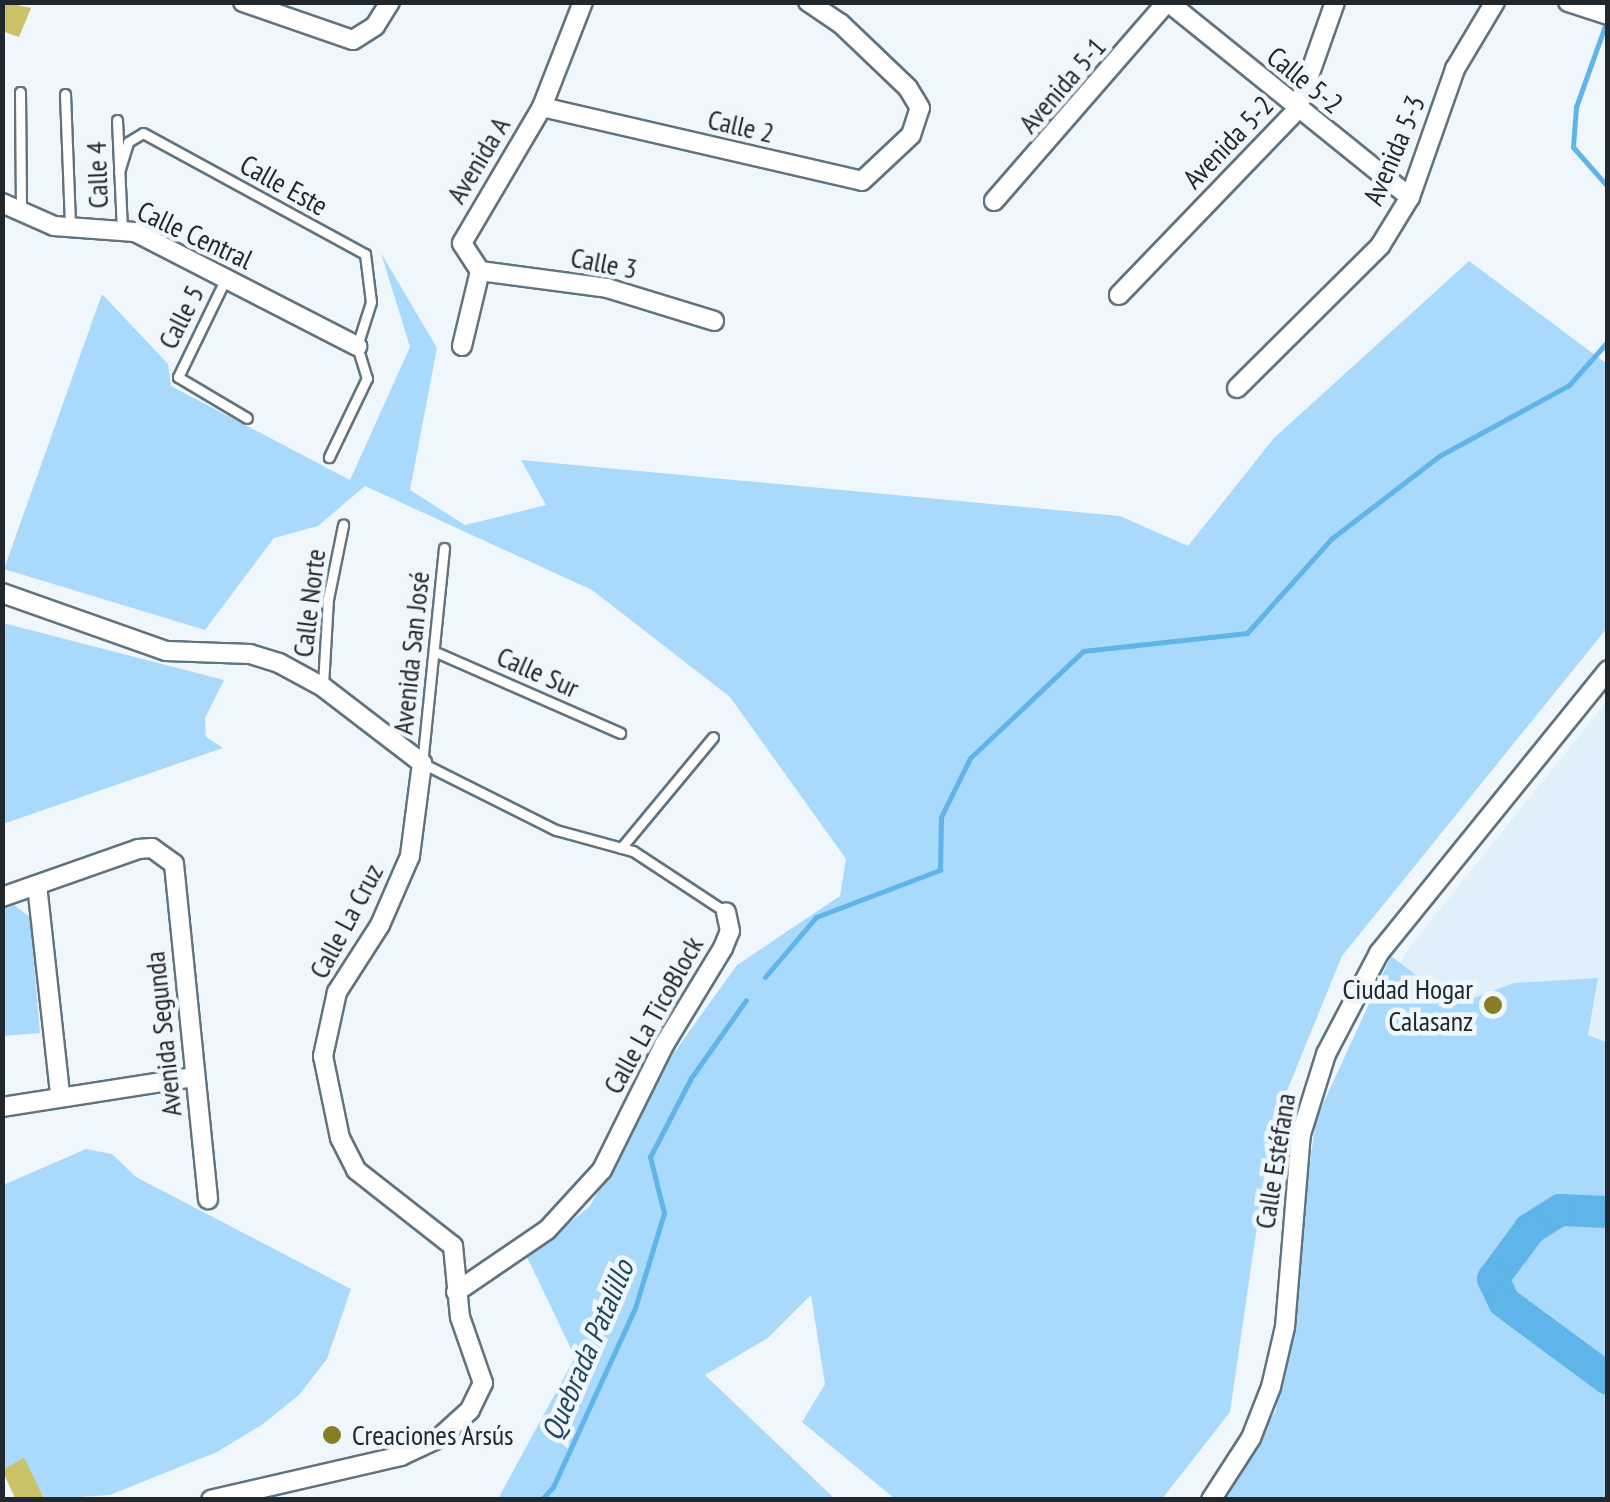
<!DOCTYPE html>
<html>
<head>
<meta charset="utf-8">
<style>
	body { margin:0 }
	#map { position:relative; width:1610px; height:1502px; overflow:hidden; background:#eff7fc; font-family:"PT Sans Narrow",sans-serif }
	div>[style] { position:absolute }
	[style*='--x'] { left:calc(var(--x)*1px); top:calc(var(--y)*1px); width:calc(var(--w)*1px); rotate:calc(var(--a)*1deg) }
	.built>* { inset:0; background:#dff0fb }
	.green>* { inset:0; background:#aadafb }
	.stream>* { height:5px; margin:-2.5px; padding:0 2.5px; transform-origin:2.5px; border-radius:2.5px; background:#5fb4e9 }
	.river>* { height:32px; margin:-16px; padding:0 16px; transform-origin:16px; border-radius:16px; background:#5fb4e9 }
	.building>* { inset:0; background:#cac268 }
	.roads { filter:drop-shadow(2px 0 #61737f) drop-shadow(-2px 0 #61737f) drop-shadow(0 2px #61737f) drop-shadow(0 -2px #61737f) }
	.service>* { height:9px; margin:-4.5px; padding:0 4.5px; transform-origin:4.5px; border-radius:4.5px; background:#fff }
	.minor>* { height:18px; margin:-9px; padding:0 9px; transform-origin:9px; border-radius:9px; background:#fff }
	.dots>* { width:28px; height:28px; translate:-50% -50%; box-sizing:border-box; border:5px solid #eff7fc; border-radius:50% }
	span { translate:-50% -50%; white-space:nowrap; text-align:center; line-height:1.15; -webkit-text-stroke:9px #eff7fc; paint-order:stroke }
	.street-label { font-size:28px; color:#20272d }
	.poi-label { font-size:28px; color:#20272d }
	.right { translate:-100% -50%; text-align:right }
	.left { translate:0 -50%; text-align:left }
	.water-label { font-size:30px; color:#21455c; font-style:italic }
	.frame { position:absolute; inset:0; border:5px solid #20272d; pointer-events:none }
</style>
</head>
<body>
<div id="map">
	<div class="built">
		<div style="clip-path:polygon(1607px 701px,1607px 1335px,1353px 1058px,1405px 953px)"></div>
	</div>
	<div class="green">
		<div style="clip-path:polygon(381px 253px,437px 348px,410px 490px,465px 525px,546px 505px,521px 460px,1120px 516px,1188px 546px,1274px 438px,1469px 261px,1607px 364px,1607px 628px,1342px 956px,1271px 1130px,1230px 1412px,1162px 1499px,895px 1499px,802px 1422px,825px 1384px,811px 1295px,768px 1338px,705px 1375px,835px 1499px,498px 1499px,575px 1357px,527px 1257px,590px 1206px,668px 1061px,737px 965px,840px 896px,846px 859px,730px 697px,592px 590px,365px 486px,318px 526px,274px 538px,205px 630px,4px 569px,102px 294px,168px 364px,171px 386px,350px 480px,410px 347px)"></div>
		<div style="clip-path:polygon(3px 623px,224px 680px,205px 718px,206px 737px,223px 748px,3px 824px)"></div>
		<div style="clip-path:polygon(14px 905px,30px 917px,40px 1033px,3px 1036px,3px 909px)"></div>
		<div style="clip-path:polygon(1391px 956px,1455px 1005px,1514px 983px,1598px 978px,1588px 1035px,1608px 1043px,1607px 1499px,1225px 1500px,1276px 1410px,1316px 1119px)"></div>
		<div style="clip-path:polygon(86px 1149px,112px 1154px,136px 1177px,351px 1289px,327px 1359px,299px 1395px,263px 1424px,217px 1452px,110px 1495px,45px 1499px,23px 1459px,3px 1470px,3px 1185px)"></div>
	</div>
	<div class="stream">
		<div style="--x:1607;--y:20;--w:92;--a:109.6"></div>
		<div style="--x:1576;--y:107;--w:40;--a:94.3"></div>
		<div style="--x:1573;--y:147;--w:53;--a:48.8"></div>
		<div style="--x:765;--y:977;--w:79;--a:-49.6"></div>
		<div style="--x:816;--y:917;--w:133;--a:-20.8"></div>
		<div style="--x:940;--y:870;--w:53;--a:-88.9"></div>
		<div style="--x:941;--y:817;--w:66;--a:-63.8"></div>
		<div style="--x:970;--y:758;--w:156;--a:-43.4"></div>
		<div style="--x:1083;--y:651;--w:165;--a:-6.3"></div>
		<div style="--x:1247;--y:633;--w:126;--a:-48.2"></div>
		<div style="--x:1331;--y:539;--w:136;--a:-37.5"></div>
		<div style="--x:1439;--y:456;--w:148;--a:-28.6"></div>
		<div style="--x:1569;--y:385;--w:59;--a:-48.4"></div>
		<div style="--x:541;--y:1500;--w:18;--a:-47"></div>
		<div style="--x:553;--y:1487;--w:197;--a:-65.4"></div>
		<div style="--x:635;--y:1308;--w:99;--a:-73"></div>
		<div style="--x:664;--y:1213;--w:58;--a:-104"></div>
		<div style="--x:650;--y:1157;--w:89;--a:-62.6"></div>
		<div style="--x:691;--y:1078;--w:95;--a:-54.8"></div>
	</div>
	<div class="river">
		<div style="--x:1608;--y:1212;--w:48;--a:-177.6"></div>
		<div style="--x:1560;--y:1210;--w:36;--a:148"></div>
		<div style="--x:1530;--y:1229;--w:62;--a:126.5"></div>
		<div style="--x:1493;--y:1279;--w:25;--a:64"></div>
		<div style="--x:1504;--y:1302;--w:129;--a:36.5"></div>
	</div>
	<div class="building">
		<div style="clip-path:polygon(2px 2px,31px 8px,19px 37px,2px 31px)"></div>
		<div style="clip-path:polygon(24px 1458px,45px 1500px,16px 1500px,2px 1470px)"></div>
	</div>
	<div class="roads">
		<div class="service">
			<div style="--x:20;--y:92;--w:118;--a:89.5"></div>
			<div style="--x:65;--y:94;--w:133;--a:87.8"></div>
			<div style="--x:117;--y:120;--w:109;--a:87.4"></div>
			<div style="--x:119;--y:172;--w:31;--a:-73"></div>
			<div style="--x:128;--y:142;--w:17;--a:-31"></div>
			<div style="--x:143;--y:133;--w:253;--a:28.6"></div>
			<div style="--x:365;--y:254;--w:48;--a:82.9"></div>
			<div style="--x:371;--y:302;--w:46;--a:107.7"></div>
			<div style="--x:357;--y:346;--w:34;--a:73"></div>
			<div style="--x:367;--y:378;--w:88;--a:115.7"></div>
			<div style="--x:226;--y:278;--w:110;--a:115.9"></div>
			<div style="--x:178;--y:377;--w:80;--a:30.7"></div>
			<div style="--x:444;--y:548;--w:216;--a:95.8"></div>
			<div style="--x:422;--y:763;--w:150;--a:26.6"></div>
			<div style="--x:556;--y:830;--w:80;--a:15.3"></div>
			<div style="--x:633;--y:851;--w:111;--a:33.3"></div>
			<div style="--x:438;--y:653;--w:199;--a:23.7"></div>
			<div style="--x:323;--y:685;--w:86;--a:-86.7"></div>
			<div style="--x:328;--y:599;--w:76;--a:-78.5"></div>
			<div style="--x:621;--y:848;--w:144;--a:-50.3"></div>
		</div>
		<div class="minor">
			<div style="--x:243;--y:2;--w:116;--a:19.1"></div>
			<div style="--x:353;--y:40;--w:26;--a:-32"></div>
			<div style="--x:375;--y:26;--w:28;--a:-58"></div>
			<div style="--x:1168;--y:2;--w:311;--a:38.9"></div>
			<div style="--x:1568;--y:2;--w:42;--a:18"></div>
			<div style="--x:542;--y:107;--w:328;--a:13"></div>
			<div style="--x:862;--y:181;--w:67;--a:-43.2"></div>
			<div style="--x:911;--y:135;--w:28;--a:-72"></div>
			<div style="--x:920;--y:108;--w:23;--a:-121"></div>
			<div style="--x:908;--y:88;--w:93;--a:-136.3"></div>
			<div style="--x:841;--y:24;--w:40;--a:-146"></div>
			<div style="--x:994;--y:201;--w:264;--a:-49"></div>
			<div style="--x:2;--y:203;--w:57;--a:23.9"></div>
			<div style="--x:54;--y:226;--w:81;--a:4.2"></div>
			<div style="--x:135;--y:232;--w:250;--a:27.2"></div>
			<div style="--x:480;--y:271;--w:128;--a:7.6"></div>
			<div style="--x:607;--y:288;--w:112;--a:17.1"></div>
			<div style="--x:1119;--y:295;--w:257;--a:-46.1"></div>
			<div style="--x:1297;--y:110;--w:114;--a:-70.6"></div>
			<div style="--x:462;--y:346;--w:77;--a:-76.5"></div>
			<div style="--x:480;--y:271;--w:33;--a:-123"></div>
			<div style="--x:462;--y:243;--w:158;--a:-59.5"></div>
			<div style="--x:542;--y:107;--w:113;--a:-68.7"></div>
			<div style="--x:1237;--y:388;--w:202;--a:-44.8"></div>
			<div style="--x:1380;--y:246;--w:57;--a:-58.5"></div>
			<div style="--x:1410;--y:197;--w:136;--a:-70.6"></div>
			<div style="--x:1455;--y:69;--w:78;--a:-59.2"></div>
			<div style="--x:2;--y:593;--w:174;--a:19.5"></div>
			<div style="--x:166;--y:651;--w:84;--a:2"></div>
			<div style="--x:250;--y:654;--w:30;--a:17"></div>
			<div style="--x:279;--y:663;--w:50;--a:28.6"></div>
			<div style="--x:323;--y:687;--w:125;--a:37.5"></div>
			<div style="--x:422;--y:763;--w:94;--a:97.4"></div>
			<div style="--x:410;--y:856;--w:75;--a:113.5"></div>
			<div style="--x:380;--y:925;--w:80;--a:122.7"></div>
			<div style="--x:337;--y:992;--w:66;--a:102.3"></div>
			<div style="--x:323;--y:1056;--w:84;--a:78.3"></div>
			<div style="--x:340;--y:1138;--w:36;--a:63"></div>
			<div style="--x:356;--y:1170;--w:123;--a:38.1"></div>
			<div style="--x:453;--y:1246;--w:71;--a:84.4"></div>
			<div style="--x:460;--y:1317;--w:70;--a:70.8"></div>
			<div style="--x:483;--y:1383;--w:30;--a:116"></div>
			<div style="--x:470;--y:1410;--w:42;--a:137.9"></div>
			<div style="--x:439;--y:1438;--w:42;--a:154.7"></div>
			<div style="--x:401;--y:1456;--w:195;--a:167"></div>
			<div style="--x:37;--y:885;--w:209;--a:83.7"></div>
			<div style="--x:2;--y:897;--w:144;--a:-19.4"></div>
			<div style="--x:138;--y:849;--w:14;--a:-4"></div>
			<div style="--x:152;--y:848;--w:27;--a:36"></div>
			<div style="--x:174;--y:864;--w:337;--a:84.2"></div>
			<div style="--x:2;--y:1107;--w:194;--a:-8.9"></div>
			<div style="--x:456;--y:1292;--w:110;--a:-34.3"></div>
			<div style="--x:547;--y:1230;--w:81;--a:-47.5"></div>
			<div style="--x:602;--y:1170;--w:140;--a:-63.6"></div>
			<div style="--x:664;--y:1045;--w:114;--a:-58.7"></div>
			<div style="--x:723;--y:948;--w:18;--a:-68"></div>
			<div style="--x:730;--y:931;--w:19;--a:-102"></div>
			<div style="--x:1211;--y:1500;--w:74;--a:-57.2"></div>
			<div style="--x:1251;--y:1438;--w:55;--a:-68.6"></div>
			<div style="--x:1271;--y:1387;--w:62;--a:-76.9"></div>
			<div style="--x:1285;--y:1327;--w:194;--a:-85.3"></div>
			<div style="--x:1301;--y:1134;--w:84;--a:-72.6"></div>
			<div style="--x:1326;--y:1054;--w:114;--a:-62.3"></div>
			<div style="--x:1379;--y:953;--w:364;--a:-51"></div>
		</div>
	</div>
	<div class="dots">
		<div style="left:1493px;top:1005px;background:#857e25"></div>
		<div style="left:332px;top:1435px;background:#857e25"></div>
	</div>
	<div class="street-label">
		<span style="left:1305px;top:80px;rotate:39deg">Calle 5-2</span>
		<span style="left:1062px;top:85px;rotate:-49deg">Avenida 5-1</span>
		<span style="left:741px;top:126px;rotate:13deg">Calle 2</span>
		<span style="left:1228px;top:142px;rotate:-46deg">Avenida 5-2</span>
		<span style="left:1394px;top:150px;rotate:-67deg">Avenida 5-3</span>
		<span style="left:478px;top:160px;rotate:-59deg">Avenida A</span>
		<span style="left:97px;top:175px;rotate:-92deg">Calle 4</span>
		<span style="left:284px;top:185px;rotate:29deg">Calle Este</span>
		<span style="left:195px;top:235px;rotate:25deg">Calle Central</span>
		<span style="left:604px;top:263px;rotate:11deg">Calle 3</span>
		<span style="left:181px;top:317px;rotate:-63deg">Calle 5</span>
		<span style="left:309px;top:603px;rotate:-83deg">Calle Norte</span>
		<span style="left:411px;top:653px;rotate:-84deg">Avenida San José</span>
		<span style="left:538px;top:672px;rotate:24deg">Calle Sur</span>
		<span style="left:346px;top:921px;rotate:-62deg">Calle La Cruz</span>
		<span style="left:653px;top:1015px;rotate:-61deg">Calle La TicoBlock</span>
		<span style="left:163px;top:1034px;rotate:-96deg">Avenida Segunda</span>
		<span style="left:1275px;top:1161px;rotate:-81deg">Calle Estéfana</span>
	</div>
	<div class="poi-label">
		<span class="right" style="left:1473px;top:1005px">Ciudad Hogar<br>Calasanz</span>
		<span class="left" style="left:352px;top:1435px">Creaciones Arsús</span>
	</div>
	<div class="water-label">
		<span style="left:587px;top:1350px;rotate:-67deg">Quebrada Patalillo</span>
	</div>
	<div class="frame"></div>
</div>
</body>
</html>
